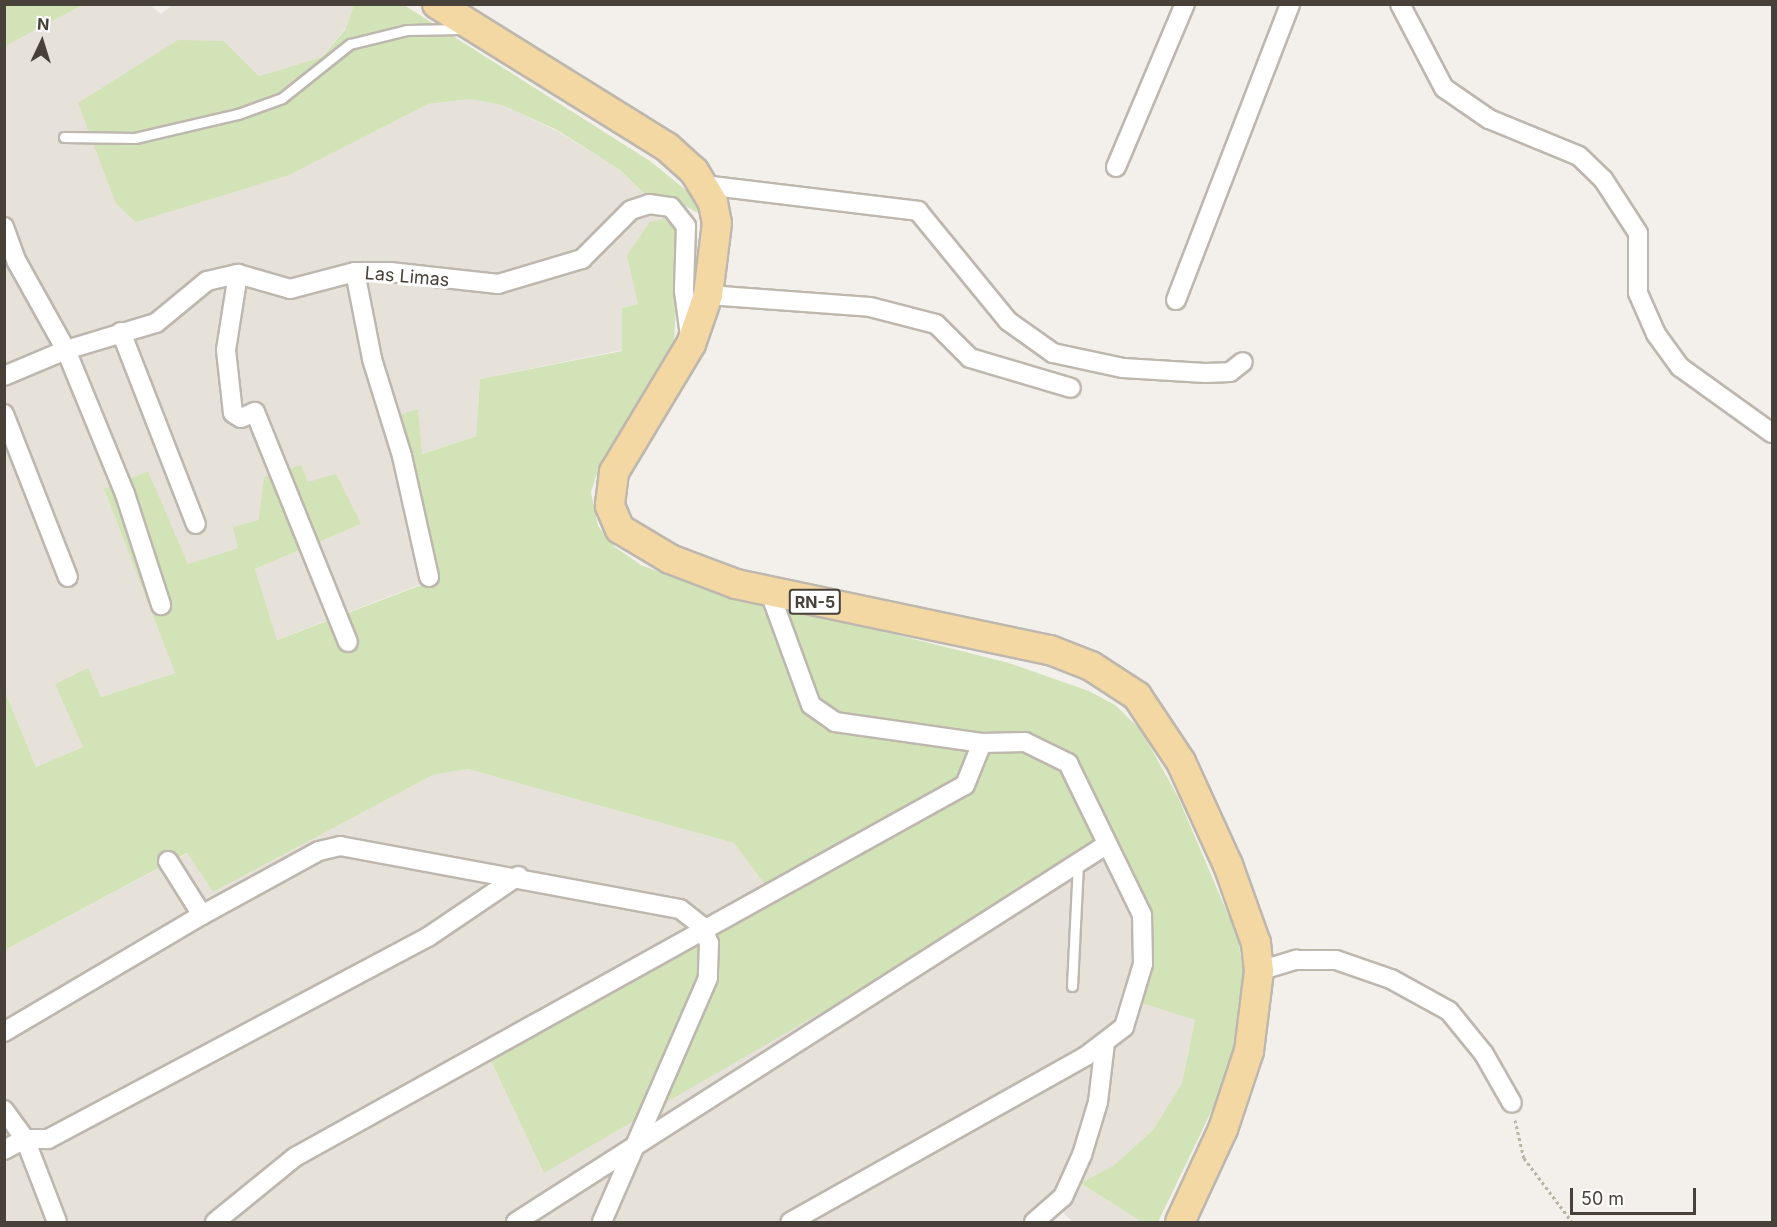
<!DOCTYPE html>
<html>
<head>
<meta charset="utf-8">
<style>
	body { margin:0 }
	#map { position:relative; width:1777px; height:1227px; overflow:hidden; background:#f3f0eb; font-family:Inter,sans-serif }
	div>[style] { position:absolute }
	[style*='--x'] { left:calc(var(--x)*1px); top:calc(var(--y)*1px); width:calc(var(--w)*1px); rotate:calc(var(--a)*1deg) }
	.residential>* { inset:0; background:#e7e2d9 }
	.green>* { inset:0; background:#d2e3b8 }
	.path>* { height:3px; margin-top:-1.5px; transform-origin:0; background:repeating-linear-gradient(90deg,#beb2a1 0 3px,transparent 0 6px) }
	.roads { filter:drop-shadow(2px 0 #beb7ae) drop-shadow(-2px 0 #beb7ae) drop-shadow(0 2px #beb7ae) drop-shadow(0 -2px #beb7ae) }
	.lane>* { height:9px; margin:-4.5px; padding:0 4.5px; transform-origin:4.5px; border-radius:4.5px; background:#fff }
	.street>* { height:18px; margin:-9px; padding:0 9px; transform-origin:9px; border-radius:9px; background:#fff }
	.primary>* { height:28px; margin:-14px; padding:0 14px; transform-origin:14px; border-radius:14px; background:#f4d8a3 }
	span { translate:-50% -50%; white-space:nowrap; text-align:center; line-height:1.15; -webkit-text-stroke:6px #fff; paint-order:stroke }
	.shield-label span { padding:2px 4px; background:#fff; border:2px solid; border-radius:4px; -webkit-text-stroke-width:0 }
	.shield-label { font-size:16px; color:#474139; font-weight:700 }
	.street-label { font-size:18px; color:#474139 }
	.frame { position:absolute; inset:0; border:6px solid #474139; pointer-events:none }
	.north { position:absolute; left:12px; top:12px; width:60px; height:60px; -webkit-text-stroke:4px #fff; paint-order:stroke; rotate:4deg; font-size:16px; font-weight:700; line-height:24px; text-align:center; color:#474139 }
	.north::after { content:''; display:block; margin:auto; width:21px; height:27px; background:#474139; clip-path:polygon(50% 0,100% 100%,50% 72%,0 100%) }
	.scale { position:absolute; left:1570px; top:1188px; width:126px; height:27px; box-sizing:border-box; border:3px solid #474139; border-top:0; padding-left:8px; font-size:18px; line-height:21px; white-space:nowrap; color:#474139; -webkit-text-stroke:4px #fff; paint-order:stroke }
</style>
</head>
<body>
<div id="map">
	<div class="residential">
		<div style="clip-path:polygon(174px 4px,354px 5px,345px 29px,322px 57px,259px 76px,224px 41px,78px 103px,394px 120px,428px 104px,470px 99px,502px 105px,557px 131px,620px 170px,669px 218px,638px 304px,622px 308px,622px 350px,480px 379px,476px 436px,421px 454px,418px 410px,399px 415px,429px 581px,276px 640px,255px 569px,361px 524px,259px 520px,238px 548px,187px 565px,148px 471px,104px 489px,175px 673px,101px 697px,56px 683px,83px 747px,36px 767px,4px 689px,4px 46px,83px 5px,150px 5px,161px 14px)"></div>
		<div style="clip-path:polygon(468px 769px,734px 843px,777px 899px,491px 1061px,544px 1172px,1118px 841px,1153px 938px,1139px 1001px,1195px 1020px,1182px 1083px,1153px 1130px,1113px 1166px,1080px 1183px,1142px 1222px,1073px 1222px,1061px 1211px,1041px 1222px,5px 1222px,5px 950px,188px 853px,213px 892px,433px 775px)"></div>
	</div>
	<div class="green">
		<div style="clip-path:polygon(5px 4px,83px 4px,83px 5px,5px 46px)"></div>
		<div style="clip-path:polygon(354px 5px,404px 5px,650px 161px,697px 199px,698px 213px,670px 198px,651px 200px,620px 170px,557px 130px,502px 105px,470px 99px,428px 104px,289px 175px,136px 222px,116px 204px,78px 103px,178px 40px,224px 41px,259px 76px,322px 57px,345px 30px)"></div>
		<div style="clip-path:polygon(669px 218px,680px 225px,674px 344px,600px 464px,591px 492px,598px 526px,615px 547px,641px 565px,690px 583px,1009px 663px,1089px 691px,1115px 705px,1141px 730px,1178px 797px,1238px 938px,1244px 978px,1241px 1030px,1224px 1085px,1158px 1222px,1142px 1222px,1080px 1183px,1113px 1166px,1153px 1130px,1182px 1083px,1195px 1020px,1139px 1002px,1153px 938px,1118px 841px,544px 1173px,491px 1061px,776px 899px,734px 843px,468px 769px,433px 775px,213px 892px,187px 853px,5px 950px,4px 689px,36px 767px,83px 747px,55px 684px,88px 668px,101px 697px,175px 673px,104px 489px,148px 471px,188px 564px,238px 548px,233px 527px,259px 520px,264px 477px,301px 465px,308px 482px,336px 474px,361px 524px,255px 569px,277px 640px,429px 582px,399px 415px,418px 409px,422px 454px,476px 436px,480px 379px,622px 351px,622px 308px,638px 304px,627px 255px,650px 222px)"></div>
	</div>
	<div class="path">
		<div style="--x:1515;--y:1120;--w:39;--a:77"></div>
		<div style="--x:1524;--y:1158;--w:80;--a:53.1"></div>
	</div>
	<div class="roads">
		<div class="lane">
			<div style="--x:64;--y:137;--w:71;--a:0.8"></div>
			<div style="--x:135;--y:138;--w:106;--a:-13.1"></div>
			<div style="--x:238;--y:114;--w:47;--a:-20"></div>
			<div style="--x:282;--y:98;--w:87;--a:-38.5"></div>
			<div style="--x:350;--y:44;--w:59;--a:-13.8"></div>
			<div style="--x:407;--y:30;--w:55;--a:-1"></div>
			<div style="--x:1072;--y:986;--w:123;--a:-87.2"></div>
		</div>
		<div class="street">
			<div style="--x:1400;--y:4;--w:95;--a:62.4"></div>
			<div style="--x:1444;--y:88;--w:55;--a:34.6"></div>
			<div style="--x:1489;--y:119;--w:97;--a:22.3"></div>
			<div style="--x:1579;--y:156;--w:33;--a:44"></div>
			<div style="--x:1603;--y:179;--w:64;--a:57.1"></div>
			<div style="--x:1638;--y:233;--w:60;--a:90"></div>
			<div style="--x:1638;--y:293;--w:45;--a:66.3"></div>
			<div style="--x:1656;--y:334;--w:41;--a:54"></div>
			<div style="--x:1680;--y:367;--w:113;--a:35.7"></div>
			<div style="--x:1116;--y:167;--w:177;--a:-67.1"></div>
			<div style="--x:704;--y:185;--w:216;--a:6.9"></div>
			<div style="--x:918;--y:211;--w:142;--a:50.7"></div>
			<div style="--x:1008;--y:321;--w:55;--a:35.4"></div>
			<div style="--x:1053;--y:353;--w:72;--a:12.1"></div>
			<div style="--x:1123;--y:368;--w:82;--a:3.5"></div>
			<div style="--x:1205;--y:373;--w:25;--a:-2"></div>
			<div style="--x:1230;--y:372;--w:16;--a:-38"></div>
			<div style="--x:4;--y:227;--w:37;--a:70"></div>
			<div style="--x:17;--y:262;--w:101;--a:60.9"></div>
			<div style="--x:66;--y:350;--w:156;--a:67.7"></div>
			<div style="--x:125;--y:494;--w:117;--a:72"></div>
			<div style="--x:355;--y:272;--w:89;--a:78.9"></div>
			<div style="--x:372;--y:359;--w:102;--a:72.8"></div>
			<div style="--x:402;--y:456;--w:124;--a:77.4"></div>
			<div style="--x:238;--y:274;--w:77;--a:99"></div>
			<div style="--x:226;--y:350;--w:63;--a:83.7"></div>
			<div style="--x:233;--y:413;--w:9;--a:32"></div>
			<div style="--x:241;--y:418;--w:15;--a:-23"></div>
			<div style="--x:255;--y:412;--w:248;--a:68"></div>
			<div style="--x:708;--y:295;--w:162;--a:4.2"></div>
			<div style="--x:870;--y:307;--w:68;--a:14.4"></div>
			<div style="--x:936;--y:324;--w:48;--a:45"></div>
			<div style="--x:970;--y:358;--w:105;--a:16.5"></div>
			<div style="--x:1176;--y:300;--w:317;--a:-68.9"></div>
			<div style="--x:121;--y:332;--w:206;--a:68.7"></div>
			<div style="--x:4;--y:376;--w:67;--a:-22.8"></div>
			<div style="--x:66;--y:350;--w:94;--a:-16.7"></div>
			<div style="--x:156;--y:323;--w:66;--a:-39.5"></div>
			<div style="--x:207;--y:281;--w:32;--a:-13"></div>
			<div style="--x:238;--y:274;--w:54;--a:16.1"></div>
			<div style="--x:290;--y:289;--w:67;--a:-14.7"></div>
			<div style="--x:355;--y:272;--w:35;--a:0"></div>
			<div style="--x:390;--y:272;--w:109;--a:6.3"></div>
			<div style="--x:498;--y:284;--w:88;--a:-16.6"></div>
			<div style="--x:582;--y:259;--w:69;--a:-45"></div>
			<div style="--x:631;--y:210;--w:19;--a:-18"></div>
			<div style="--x:649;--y:204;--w:22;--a:8"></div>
			<div style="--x:671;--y:207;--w:24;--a:52"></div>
			<div style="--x:686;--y:226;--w:65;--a:91.8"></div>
			<div style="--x:684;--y:291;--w:45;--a:82.4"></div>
			<div style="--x:4;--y:414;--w:175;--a:68.6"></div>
			<div style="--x:770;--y:593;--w:119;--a:69.9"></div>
			<div style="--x:811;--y:705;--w:29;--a:35"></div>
			<div style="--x:835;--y:722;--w:148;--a:8.1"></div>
			<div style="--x:982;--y:743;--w:43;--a:-1.3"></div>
			<div style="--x:1025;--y:742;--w:48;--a:26"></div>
			<div style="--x:1068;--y:763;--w:169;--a:64"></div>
			<div style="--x:1142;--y:915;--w:49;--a:88.8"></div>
			<div style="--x:1143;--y:964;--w:66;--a:106.8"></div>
			<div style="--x:1124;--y:1027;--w:48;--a:142.7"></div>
			<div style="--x:1086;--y:1056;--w:339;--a:150.7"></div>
			<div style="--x:168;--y:861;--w:64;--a:57.8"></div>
			<div style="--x:1259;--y:971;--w:39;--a:-17"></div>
			<div style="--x:1296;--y:960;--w:40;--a:0"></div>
			<div style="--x:1336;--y:960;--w:58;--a:19.1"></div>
			<div style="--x:1391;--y:979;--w:66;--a:28.9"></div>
			<div style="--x:1449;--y:1011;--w:55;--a:50.9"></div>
			<div style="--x:1484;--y:1054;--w:56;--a:60.3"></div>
			<div style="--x:4;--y:1032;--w:230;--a:-30.6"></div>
			<div style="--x:202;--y:915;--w:133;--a:-28.7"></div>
			<div style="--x:319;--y:851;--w:22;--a:-13"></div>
			<div style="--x:340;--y:846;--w:346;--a:10.5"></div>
			<div style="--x:680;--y:909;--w:28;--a:38"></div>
			<div style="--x:702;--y:926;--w:18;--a:68"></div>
			<div style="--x:709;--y:943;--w:35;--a:92"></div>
			<div style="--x:708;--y:978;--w:266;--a:113.5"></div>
			<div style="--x:4;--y:1110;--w:36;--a:54"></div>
			<div style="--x:25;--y:1139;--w:89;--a:68.9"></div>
			<div style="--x:4;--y:1150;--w:24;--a:-28"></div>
			<div style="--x:25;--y:1139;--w:23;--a:0"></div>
			<div style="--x:48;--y:1139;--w:430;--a:-28"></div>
			<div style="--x:428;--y:937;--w:109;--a:-34.1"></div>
			<div style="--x:215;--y:1222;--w:103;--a:-39.1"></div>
			<div style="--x:295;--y:1157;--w:766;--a:-29.04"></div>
			<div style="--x:965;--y:785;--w:45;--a:-68"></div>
			<div style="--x:516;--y:1222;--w:700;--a:-32.58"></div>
			<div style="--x:1034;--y:1222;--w:38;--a:-41"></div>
			<div style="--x:1063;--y:1197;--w:46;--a:-65.7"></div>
			<div style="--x:1082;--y:1155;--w:55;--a:-73.2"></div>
			<div style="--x:1098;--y:1102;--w:60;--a:-83.3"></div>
		</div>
		<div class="primary">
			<div style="--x:437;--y:4;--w:271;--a:31.9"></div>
			<div style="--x:667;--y:147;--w:36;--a:42"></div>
			<div style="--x:694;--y:171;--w:37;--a:59"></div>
			<div style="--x:713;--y:203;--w:20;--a:79"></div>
			<div style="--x:717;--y:223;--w:73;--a:97.1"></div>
			<div style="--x:708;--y:295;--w:52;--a:109.1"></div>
			<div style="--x:691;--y:344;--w:149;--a:121"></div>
			<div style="--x:614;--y:472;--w:34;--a:97"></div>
			<div style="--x:610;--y:506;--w:25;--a:67"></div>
			<div style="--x:620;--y:529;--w:58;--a:31"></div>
			<div style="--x:670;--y:559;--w:71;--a:20.7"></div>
			<div style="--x:736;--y:584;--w:321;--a:11.9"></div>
			<div style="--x:1050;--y:650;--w:44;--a:21.3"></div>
			<div style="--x:1091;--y:666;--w:55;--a:33.1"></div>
			<div style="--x:1137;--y:696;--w:79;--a:56.3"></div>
			<div style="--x:1181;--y:762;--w:113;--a:65.5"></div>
			<div style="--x:1228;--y:865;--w:83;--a:70.3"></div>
			<div style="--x:1256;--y:943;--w:28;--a:84"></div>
			<div style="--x:1259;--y:971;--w:81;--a:97.1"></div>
			<div style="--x:1249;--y:1051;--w:82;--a:108.4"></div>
			<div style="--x:1223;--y:1129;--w:102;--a:114.8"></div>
		</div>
	</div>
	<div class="shield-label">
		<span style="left:815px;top:602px">RN-5</span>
	</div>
	<div class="street-label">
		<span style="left:407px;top:277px;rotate:5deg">Las Limas</span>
	</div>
	<div class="frame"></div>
	<div class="north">N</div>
	<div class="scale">50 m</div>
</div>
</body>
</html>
